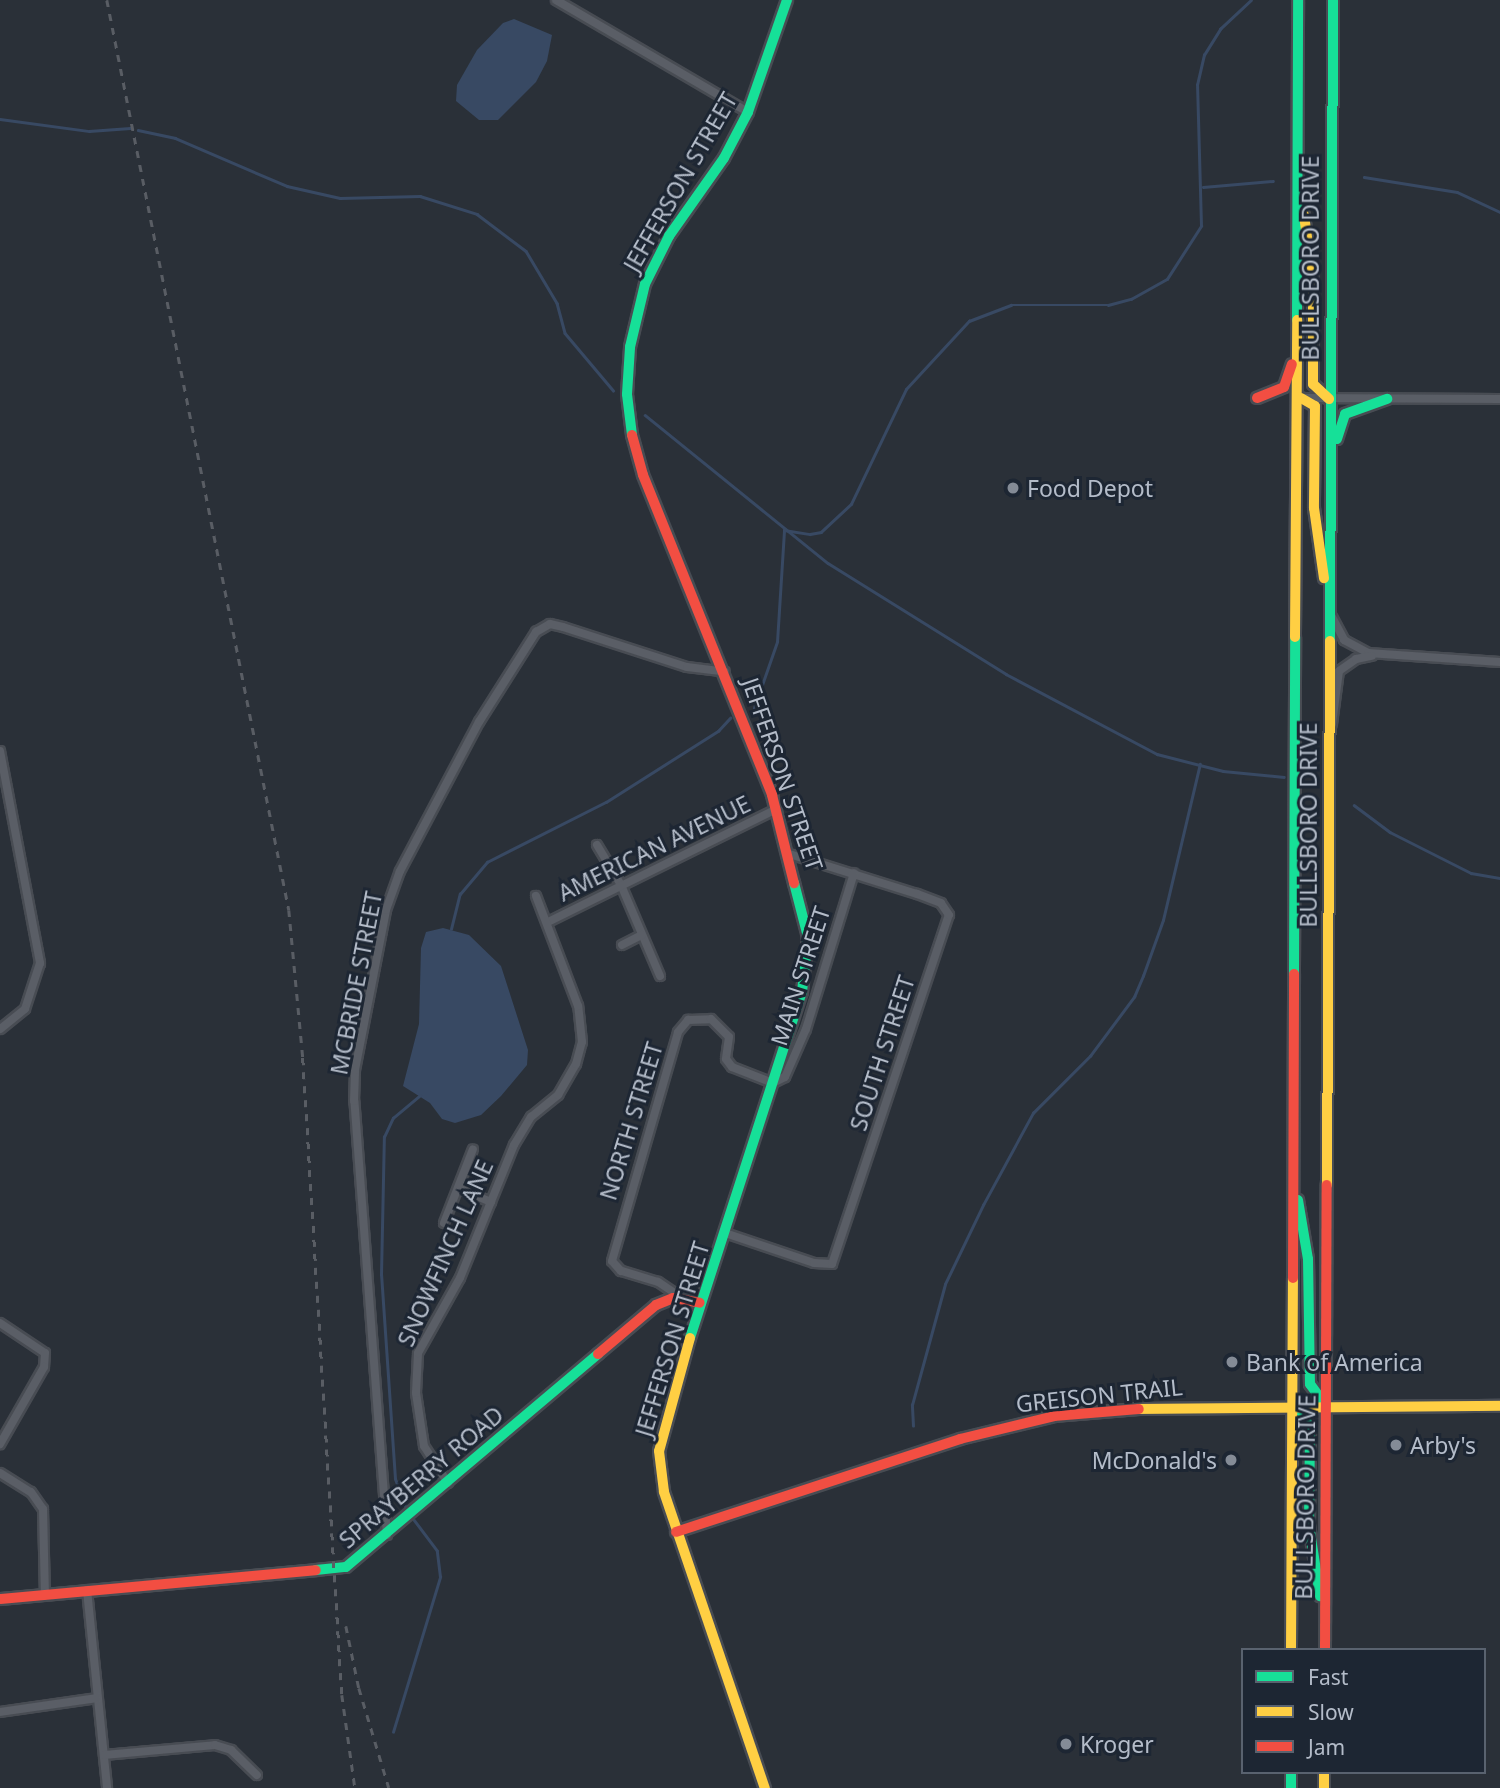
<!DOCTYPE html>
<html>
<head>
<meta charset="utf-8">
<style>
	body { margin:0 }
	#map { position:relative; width:1500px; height:1788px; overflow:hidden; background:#2a3038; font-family:"Noto Sans",sans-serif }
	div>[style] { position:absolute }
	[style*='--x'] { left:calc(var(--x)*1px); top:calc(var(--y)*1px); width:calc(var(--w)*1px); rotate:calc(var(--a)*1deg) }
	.water>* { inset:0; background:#384963 }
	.stream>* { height:2.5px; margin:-1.25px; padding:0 1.25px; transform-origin:1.25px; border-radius:1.25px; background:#384963 }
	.roads { filter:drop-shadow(2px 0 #484c53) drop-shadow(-2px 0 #484c53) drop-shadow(0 2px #484c53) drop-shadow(0 -2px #484c53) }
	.street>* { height:8px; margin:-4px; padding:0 4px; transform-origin:4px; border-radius:4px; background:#5a5e66 }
	.fast>* { height:10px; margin:-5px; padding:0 5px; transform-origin:5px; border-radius:5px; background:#16e098 }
	.slow>* { height:10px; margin:-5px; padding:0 5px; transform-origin:5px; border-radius:5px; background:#ffcf43 }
	.jam>* { height:10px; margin:-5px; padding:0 5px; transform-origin:5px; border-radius:5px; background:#f24e42 }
	.rail>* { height:2.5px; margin-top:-1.25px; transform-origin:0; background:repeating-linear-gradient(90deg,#595d64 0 7px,transparent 0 14px) }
	.dots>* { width:19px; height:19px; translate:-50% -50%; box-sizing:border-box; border:4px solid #1d2633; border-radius:50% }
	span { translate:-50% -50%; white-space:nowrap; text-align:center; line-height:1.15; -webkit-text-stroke:6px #1d2633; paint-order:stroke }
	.street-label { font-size:23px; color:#b4bcc9 }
	.poi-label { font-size:23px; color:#b4bcc9 }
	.left { translate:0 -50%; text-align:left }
	.right { translate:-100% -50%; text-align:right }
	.legend { position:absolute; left:1241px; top:1648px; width:245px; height:126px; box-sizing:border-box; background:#1d2633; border:2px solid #59626f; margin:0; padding:9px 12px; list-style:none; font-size:21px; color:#b4bcc9 }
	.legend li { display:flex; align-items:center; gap:14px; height:35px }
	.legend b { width:35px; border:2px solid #59626f }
</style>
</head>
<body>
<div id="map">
	<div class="water">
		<div style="clip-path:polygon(514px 19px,552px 35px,547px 61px,536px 82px,498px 120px,479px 120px,456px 101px,457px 85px,477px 50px,503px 23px)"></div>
		<div style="clip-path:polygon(443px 928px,469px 935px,501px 966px,528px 1050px,527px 1065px,501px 1096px,481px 1115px,455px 1123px,442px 1119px,430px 1103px,403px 1086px,419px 1024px,421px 948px,426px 932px)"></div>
	</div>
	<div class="stream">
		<div style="--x:0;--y:119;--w:90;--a:7.7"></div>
		<div style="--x:89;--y:131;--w:41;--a:-4.2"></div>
		<div style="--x:138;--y:130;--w:38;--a:12"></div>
		<div style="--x:175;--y:138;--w:122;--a:23.2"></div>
		<div style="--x:287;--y:186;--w:54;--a:12.8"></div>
		<div style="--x:340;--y:198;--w:80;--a:-1.4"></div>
		<div style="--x:420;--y:196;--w:60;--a:17.5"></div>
		<div style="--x:477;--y:214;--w:61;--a:37.1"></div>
		<div style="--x:526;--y:251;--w:61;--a:59.2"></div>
		<div style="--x:557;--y:303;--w:31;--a:75"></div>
		<div style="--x:565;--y:333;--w:75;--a:49.9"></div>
		<div style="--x:1364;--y:177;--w:94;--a:9.2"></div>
		<div style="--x:1457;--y:192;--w:47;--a:24.9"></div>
		<div style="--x:1203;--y:187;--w:70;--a:-4.9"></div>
		<div style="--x:645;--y:415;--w:235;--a:39"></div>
		<div style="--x:828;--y:563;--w:210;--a:31.9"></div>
		<div style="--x:1006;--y:674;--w:171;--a:27.9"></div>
		<div style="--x:1157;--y:754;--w:68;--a:14.4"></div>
		<div style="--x:1223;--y:771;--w:61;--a:5.6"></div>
		<div style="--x:784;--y:530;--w:26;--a:9"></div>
		<div style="--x:810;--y:534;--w:11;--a:-10"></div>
		<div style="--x:821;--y:532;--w:41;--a:-43"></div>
		<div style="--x:851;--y:504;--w:127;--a:-64.4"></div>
		<div style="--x:906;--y:389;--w:93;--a:-47.2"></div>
		<div style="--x:969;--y:321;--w:45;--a:-20.9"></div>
		<div style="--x:1011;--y:305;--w:97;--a:0"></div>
		<div style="--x:1108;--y:305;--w:24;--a:-15"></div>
		<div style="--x:1131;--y:299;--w:41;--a:-29.1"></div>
		<div style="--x:1167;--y:279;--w:63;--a:-57.3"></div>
		<div style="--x:1201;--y:226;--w:141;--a:-91.6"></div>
		<div style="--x:1197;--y:85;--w:31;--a:-77"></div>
		<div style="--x:1204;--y:55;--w:31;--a:-58"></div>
		<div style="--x:1220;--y:29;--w:42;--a:-43.1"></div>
		<div style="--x:754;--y:708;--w:70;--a:-70.8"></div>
		<div style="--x:777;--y:642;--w:112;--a:-86.4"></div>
		<div style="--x:1354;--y:805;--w:45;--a:36.9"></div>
		<div style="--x:1390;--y:832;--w:91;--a:26.8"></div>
		<div style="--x:1471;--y:873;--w:29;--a:10"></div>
		<div style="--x:451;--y:929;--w:36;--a:-76"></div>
		<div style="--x:460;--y:894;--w:42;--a:-49.8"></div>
		<div style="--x:487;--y:862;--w:133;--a:-26.8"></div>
		<div style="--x:606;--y:802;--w:133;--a:-32.4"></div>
		<div style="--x:718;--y:731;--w:18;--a:-47"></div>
		<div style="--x:913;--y:1426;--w:21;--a:-93"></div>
		<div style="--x:912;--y:1405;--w:125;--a:-74.7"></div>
		<div style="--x:945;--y:1284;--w:88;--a:-64.3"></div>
		<div style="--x:983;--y:1205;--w:105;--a:-61.5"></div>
		<div style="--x:1033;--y:1113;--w:81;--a:-45"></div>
		<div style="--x:1090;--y:1056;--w:74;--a:-53.3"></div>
		<div style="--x:1134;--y:997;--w:23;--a:-67"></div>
		<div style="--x:1143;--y:976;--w:59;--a:-70.3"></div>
		<div style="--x:1163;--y:920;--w:160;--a:-76.7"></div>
		<div style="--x:407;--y:1512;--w:35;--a:-110"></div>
		<div style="--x:395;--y:1479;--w:204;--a:-93.9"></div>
		<div style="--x:381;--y:1275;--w:138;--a:-88.8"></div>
		<div style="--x:384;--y:1137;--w:21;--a:-65"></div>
		<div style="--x:393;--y:1118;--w:35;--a:-40"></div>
		<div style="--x:393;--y:1732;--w:162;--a:-73.1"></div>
		<div style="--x:440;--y:1577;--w:26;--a:-97"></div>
		<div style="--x:437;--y:1551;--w:38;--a:-127"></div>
	</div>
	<div class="roads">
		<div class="street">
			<div style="--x:556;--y:0;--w:222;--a:30.3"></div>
			<div style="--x:1303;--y:398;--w:197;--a:0.3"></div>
			<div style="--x:1332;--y:617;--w:26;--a:62"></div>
			<div style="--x:1344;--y:640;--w:27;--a:28"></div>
			<div style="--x:1368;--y:653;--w:132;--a:3.9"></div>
			<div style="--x:1332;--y:724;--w:53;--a:-82.5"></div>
			<div style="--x:1339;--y:671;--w:21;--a:-35"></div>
			<div style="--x:1356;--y:659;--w:16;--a:-11"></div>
			<div style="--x:0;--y:751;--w:216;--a:79.3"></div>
			<div style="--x:40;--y:963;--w:48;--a:108.1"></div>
			<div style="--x:25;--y:1009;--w:32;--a:141"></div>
			<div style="--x:597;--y:845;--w:47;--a:59"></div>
			<div style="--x:621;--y:885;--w:99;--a:66.8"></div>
			<div style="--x:548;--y:922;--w:255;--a:-26.3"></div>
			<div style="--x:622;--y:945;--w:22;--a:-27"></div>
			<div style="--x:458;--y:1188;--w:36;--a:23"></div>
			<div style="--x:444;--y:1223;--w:79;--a:-68.6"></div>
			<div style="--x:725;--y:1233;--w:94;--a:18.6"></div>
			<div style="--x:814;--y:1263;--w:18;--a:3"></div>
			<div style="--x:832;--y:1264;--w:368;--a:-71.5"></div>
			<div style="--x:949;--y:915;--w:14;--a:-124"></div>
			<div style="--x:941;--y:903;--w:26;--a:-159"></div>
			<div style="--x:917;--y:894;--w:134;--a:-162.6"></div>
			<div style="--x:682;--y:1298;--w:29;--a:-146"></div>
			<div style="--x:658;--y:1282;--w:39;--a:-163"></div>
			<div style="--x:621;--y:1271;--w:13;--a:-132"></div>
			<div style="--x:612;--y:1261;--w:238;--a:-73.9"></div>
			<div style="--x:678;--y:1032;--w:16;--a:-50"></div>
			<div style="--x:688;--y:1020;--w:23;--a:-2"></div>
			<div style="--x:711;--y:1019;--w:25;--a:45"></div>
			<div style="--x:729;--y:1037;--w:22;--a:98"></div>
			<div style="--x:726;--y:1059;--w:10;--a:53"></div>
			<div style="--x:732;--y:1067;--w:44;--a:21.3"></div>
			<div style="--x:773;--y:1083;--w:13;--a:-27"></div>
			<div style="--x:785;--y:1077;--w:52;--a:-66.4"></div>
			<div style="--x:806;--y:1029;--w:163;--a:-72.9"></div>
			<div style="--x:0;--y:1323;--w:54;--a:33.7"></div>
			<div style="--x:45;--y:1353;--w:14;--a:94"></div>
			<div style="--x:44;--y:1367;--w:89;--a:119.7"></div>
			<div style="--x:0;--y:1473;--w:36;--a:32"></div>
			<div style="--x:31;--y:1492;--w:21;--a:55"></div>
			<div style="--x:43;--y:1509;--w:85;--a:88.7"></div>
			<div style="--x:448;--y:1483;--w:44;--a:-123"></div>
			<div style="--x:424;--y:1446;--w:54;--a:-98.6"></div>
			<div style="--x:416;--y:1393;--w:40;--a:-87.1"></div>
			<div style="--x:418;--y:1353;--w:86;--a:-60.8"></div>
			<div style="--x:460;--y:1278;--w:144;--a:-67.9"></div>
			<div style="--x:514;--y:1145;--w:33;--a:-59"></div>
			<div style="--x:531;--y:1117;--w:35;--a:-39"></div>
			<div style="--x:558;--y:1095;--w:36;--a:-60"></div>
			<div style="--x:576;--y:1064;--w:23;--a:-75"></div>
			<div style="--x:582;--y:1042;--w:36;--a:-96"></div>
			<div style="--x:578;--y:1006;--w:118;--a:-110.9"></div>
			<div style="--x:387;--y:1535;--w:435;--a:-94.3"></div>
			<div style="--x:354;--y:1101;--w:31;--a:-88"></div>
			<div style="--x:355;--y:1070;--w:163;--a:-79"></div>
			<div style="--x:386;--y:910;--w:41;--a:-70.3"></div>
			<div style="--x:400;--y:871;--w:169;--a:-62.1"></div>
			<div style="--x:479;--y:722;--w:107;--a:-57.7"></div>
			<div style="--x:536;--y:632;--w:16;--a:-30"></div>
			<div style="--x:550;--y:624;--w:13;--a:13"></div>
			<div style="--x:563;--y:627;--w:130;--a:17.9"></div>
			<div style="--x:687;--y:667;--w:38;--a:7"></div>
			<div style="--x:87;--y:1590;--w:199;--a:84.2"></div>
			<div style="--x:0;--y:1712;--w:98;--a:-8.2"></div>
			<div style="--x:104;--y:1755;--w:111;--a:-5.1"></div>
			<div style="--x:215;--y:1745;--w:17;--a:17"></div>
			<div style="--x:231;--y:1750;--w:36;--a:44"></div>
		</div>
		<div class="fast">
			<div style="--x:1297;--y:320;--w:320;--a:-89.8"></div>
			<div style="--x:632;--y:435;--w:41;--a:-97"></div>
			<div style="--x:627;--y:394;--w:47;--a:-86.3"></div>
			<div style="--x:630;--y:347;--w:65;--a:-76.6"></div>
			<div style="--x:645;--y:284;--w:54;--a:-63.4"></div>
			<div style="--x:669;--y:236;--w:95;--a:-54.8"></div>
			<div style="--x:724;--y:158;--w:52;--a:-62.4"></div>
			<div style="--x:748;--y:112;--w:119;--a:-70.8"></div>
			<div style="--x:1337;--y:439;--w:26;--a:-72"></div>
			<div style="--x:1345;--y:414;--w:45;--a:-19.7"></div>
			<div style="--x:1330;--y:641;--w:641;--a:-89.73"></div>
			<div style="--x:1294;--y:974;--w:337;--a:-89.8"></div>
			<div style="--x:1298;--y:1200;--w:60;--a:80.4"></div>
			<div style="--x:1308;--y:1259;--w:125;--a:89.1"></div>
			<div style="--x:1310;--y:1384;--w:29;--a:54"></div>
			<div style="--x:690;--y:1338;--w:364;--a:-72.1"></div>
			<div style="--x:802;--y:992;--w:55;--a:-83.8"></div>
			<div style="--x:808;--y:937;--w:56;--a:-104.5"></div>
			<div style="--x:1292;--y:1406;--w:13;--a:32"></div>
			<div style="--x:1303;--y:1413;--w:17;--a:66"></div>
			<div style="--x:1310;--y:1429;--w:96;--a:90.6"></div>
			<div style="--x:1309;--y:1525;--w:72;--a:81.2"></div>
			<div style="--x:316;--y:1570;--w:30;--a:-6"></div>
			<div style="--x:346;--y:1567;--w:330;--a:-40.2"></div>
			<div style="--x:1291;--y:1772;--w:16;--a:90"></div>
		</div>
		<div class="slow">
			<div style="--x:1304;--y:215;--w:68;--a:82.3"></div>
			<div style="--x:1313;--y:282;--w:102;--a:90"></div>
			<div style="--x:1313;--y:384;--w:22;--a:43"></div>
			<div style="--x:1301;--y:398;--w:16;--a:30"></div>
			<div style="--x:1315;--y:406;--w:102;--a:90.6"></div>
			<div style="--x:1314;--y:508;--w:71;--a:81.9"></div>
			<div style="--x:1295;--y:637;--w:317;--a:-89.6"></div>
			<div style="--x:1327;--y:1185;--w:544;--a:-89.68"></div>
			<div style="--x:690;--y:1338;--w:117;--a:105.3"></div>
			<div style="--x:659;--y:1451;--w:41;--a:83"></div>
			<div style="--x:664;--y:1492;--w:313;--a:71.2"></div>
			<div style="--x:1139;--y:1409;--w:361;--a:-0.5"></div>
			<div style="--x:1291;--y:1650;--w:372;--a:-89.7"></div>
			<div style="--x:1324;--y:1772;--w:16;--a:90"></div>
		</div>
		<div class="jam">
			<div style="--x:1257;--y:398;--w:29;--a:-22"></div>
			<div style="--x:1284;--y:387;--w:24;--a:-71"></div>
			<div style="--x:632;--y:435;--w:41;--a:74.6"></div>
			<div style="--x:643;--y:475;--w:345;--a:68"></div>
			<div style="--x:772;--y:795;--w:91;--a:76"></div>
			<div style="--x:1293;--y:1278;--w:304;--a:-89.8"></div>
			<div style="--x:598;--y:1354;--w:76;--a:-40.2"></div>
			<div style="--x:656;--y:1305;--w:18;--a:-22"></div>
			<div style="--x:673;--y:1298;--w:27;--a:10"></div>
			<div style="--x:676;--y:1532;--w:299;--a:-18.1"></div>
			<div style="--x:960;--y:1439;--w:97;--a:-13.7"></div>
			<div style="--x:1054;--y:1416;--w:85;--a:-4.7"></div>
			<div style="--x:0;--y:1599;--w:317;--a:-5.2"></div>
			<div style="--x:1325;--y:1650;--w:465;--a:-89.8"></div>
		</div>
	</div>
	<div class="rail">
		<div style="--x:107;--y:0;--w:928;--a:78.69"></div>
		<div style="--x:289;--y:910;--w:149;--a:84.6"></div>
		<div style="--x:303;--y:1058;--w:638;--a:86.5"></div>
		<div style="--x:342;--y:1695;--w:94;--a:82"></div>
		<div style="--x:346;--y:1626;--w:63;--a:78.2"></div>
		<div style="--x:359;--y:1688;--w:104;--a:73.3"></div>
	</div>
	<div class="dots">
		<div style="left:1013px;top:488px;background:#848b96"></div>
		<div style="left:1232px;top:1362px;background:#848b96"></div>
		<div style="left:1396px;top:1445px;background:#848b96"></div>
		<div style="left:1231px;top:1460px;background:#848b96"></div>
		<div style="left:1066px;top:1744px;background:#848b96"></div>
	</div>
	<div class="street-label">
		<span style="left:680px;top:182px;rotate:-60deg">JEFFERSON STREET</span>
		<span style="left:1310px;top:258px;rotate:-90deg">BULLSBORO DRIVE</span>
		<span style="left:783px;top:774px;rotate:71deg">JEFFERSON STREET</span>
		<span style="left:1308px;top:825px;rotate:-90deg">BULLSBORO DRIVE</span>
		<span style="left:654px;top:848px;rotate:-26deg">AMERICAN AVENUE</span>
		<span style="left:800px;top:976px;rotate:-72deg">MAIN STREET</span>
		<span style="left:356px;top:983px;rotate:-79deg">MCBRIDE STREET</span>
		<span style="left:882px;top:1053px;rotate:-72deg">SOUTH STREET</span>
		<span style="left:631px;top:1121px;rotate:-73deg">NORTH STREET</span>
		<span style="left:445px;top:1253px;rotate:-66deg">SNOWFINCH LANE</span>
		<span style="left:672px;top:1339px;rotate:-73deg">JEFFERSON STREET</span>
		<span style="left:1099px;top:1395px;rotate:-6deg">GREISON TRAIL</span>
		<span style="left:421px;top:1477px;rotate:-40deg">SPRAYBERRY ROAD</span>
		<span style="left:1305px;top:1497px;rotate:-89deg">BULLSBORO DRIVE</span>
	</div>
	<div class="poi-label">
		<span class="left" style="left:1027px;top:488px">Food Depot</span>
		<span class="left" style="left:1246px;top:1362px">Bank of America</span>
		<span class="left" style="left:1410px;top:1445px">Arby's</span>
		<span class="right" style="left:1217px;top:1460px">McDonald's</span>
		<span class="left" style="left:1080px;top:1744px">Kroger</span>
	</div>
	<ul class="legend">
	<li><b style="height:9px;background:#16e098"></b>Fast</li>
	<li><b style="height:9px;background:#ffcf43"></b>Slow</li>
	<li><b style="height:9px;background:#f24e42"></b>Jam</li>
	</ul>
</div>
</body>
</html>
